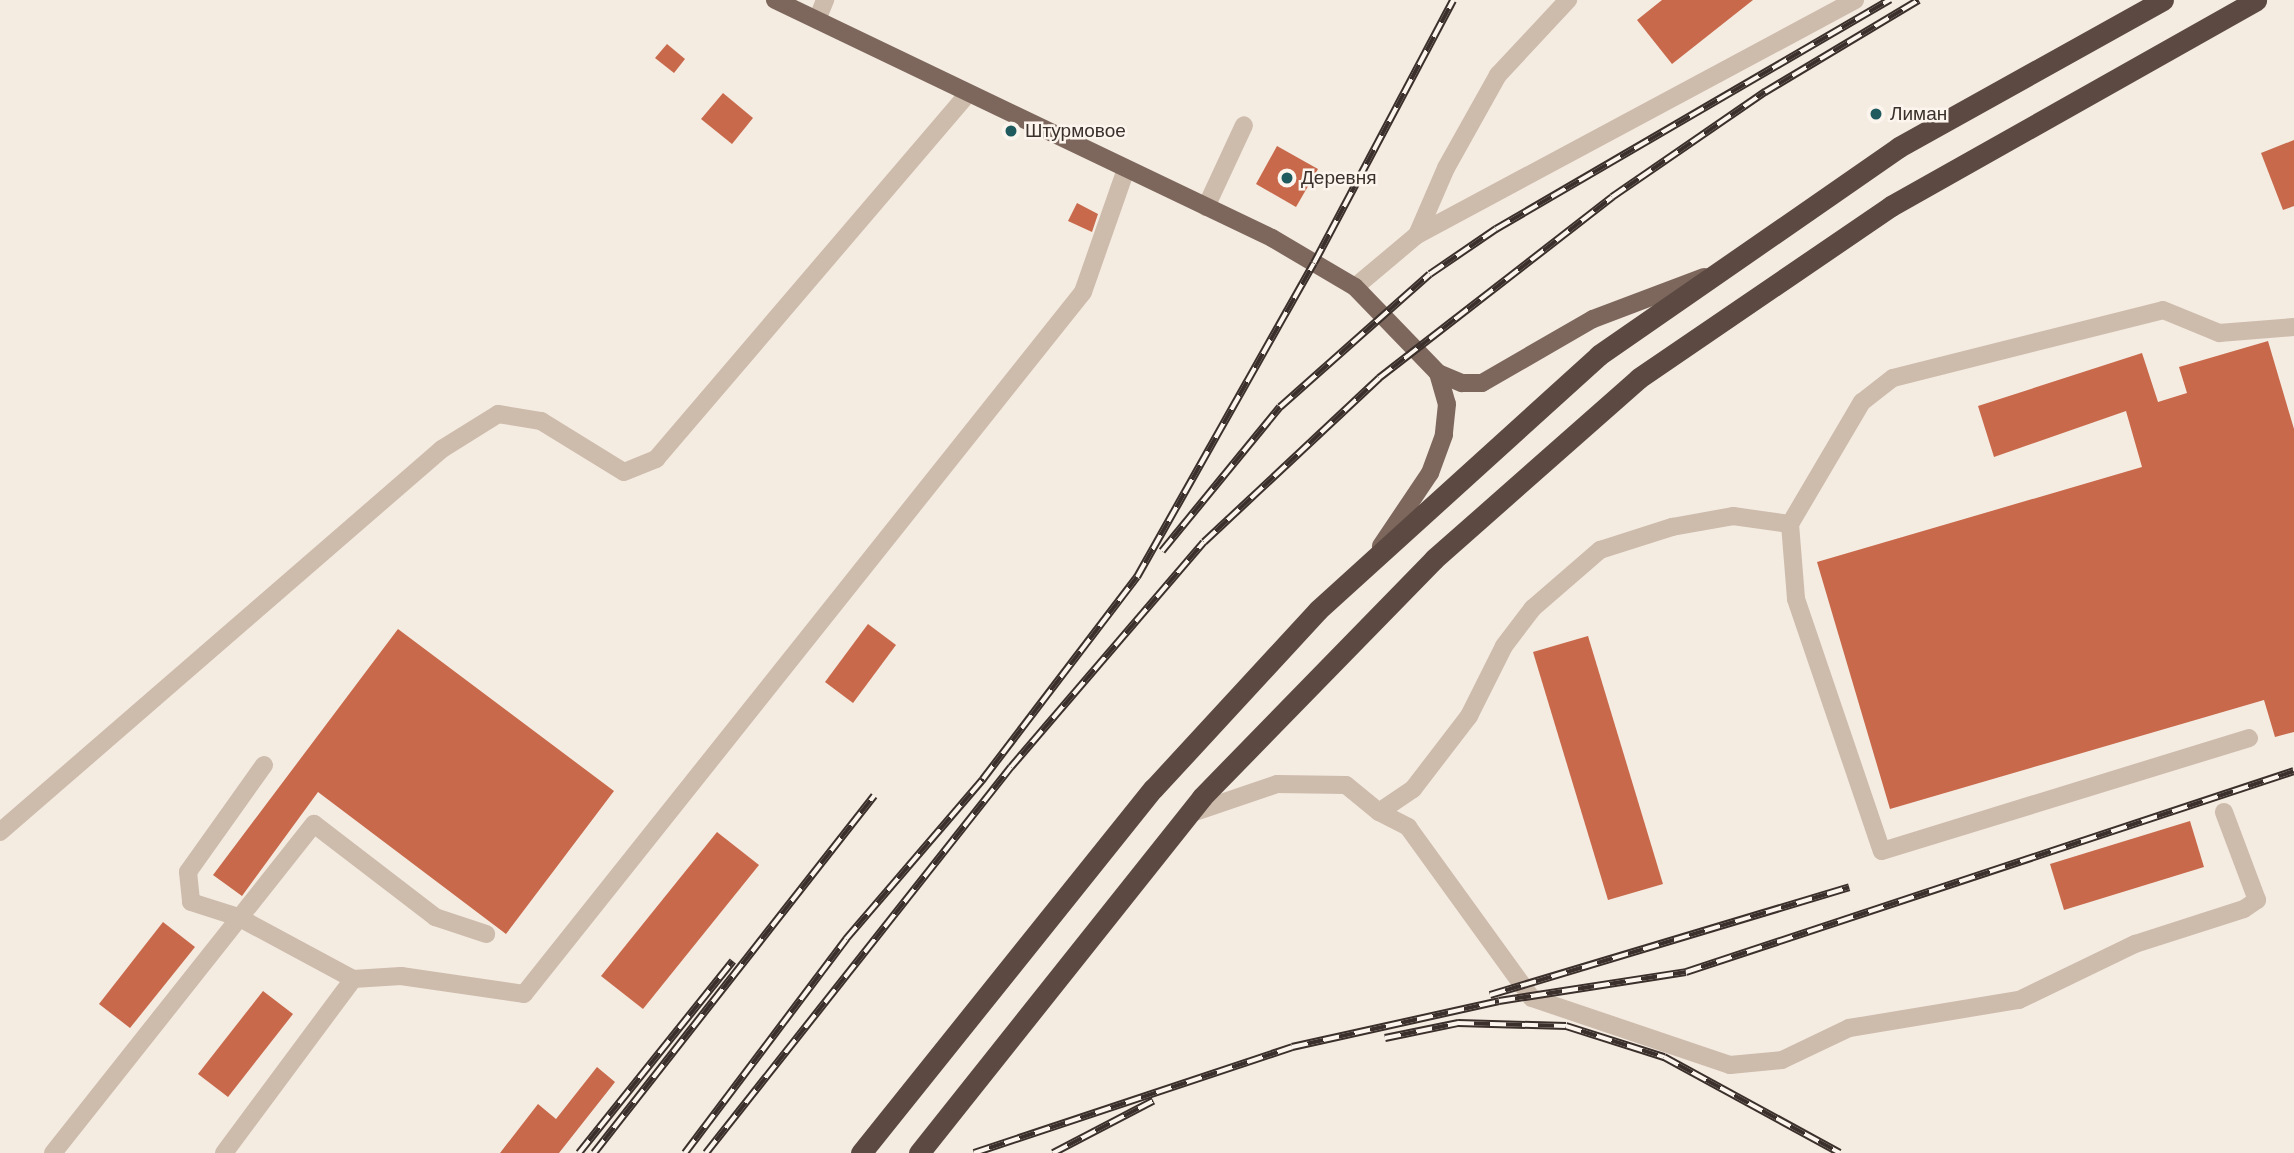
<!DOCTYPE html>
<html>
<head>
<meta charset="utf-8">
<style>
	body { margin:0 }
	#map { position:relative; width:2294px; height:1153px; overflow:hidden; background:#f4ebe1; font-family:"DM Sans",sans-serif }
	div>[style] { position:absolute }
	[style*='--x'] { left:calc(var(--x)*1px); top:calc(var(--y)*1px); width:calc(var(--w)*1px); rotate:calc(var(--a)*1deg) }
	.building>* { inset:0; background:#c8694b }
	.minor>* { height:18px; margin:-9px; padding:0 9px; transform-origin:9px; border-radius:9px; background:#cdbbac }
	.major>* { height:18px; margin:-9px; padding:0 9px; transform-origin:9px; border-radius:9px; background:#7d675c }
	.highway>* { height:21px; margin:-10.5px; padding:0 10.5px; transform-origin:10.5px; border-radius:10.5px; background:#5c4a42 }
	.rail>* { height:8px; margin-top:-4px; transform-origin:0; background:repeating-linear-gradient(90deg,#fbf5ee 0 16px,#3b302b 0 32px); box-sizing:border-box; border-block:2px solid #3b302b }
	.dots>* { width:19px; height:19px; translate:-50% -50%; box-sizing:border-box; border:4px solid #fbf5ee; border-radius:50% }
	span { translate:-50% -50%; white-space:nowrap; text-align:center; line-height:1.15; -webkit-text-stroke:5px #fbf5ee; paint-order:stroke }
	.poi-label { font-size:19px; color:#3b302b }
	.left { translate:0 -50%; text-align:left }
</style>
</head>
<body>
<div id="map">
	<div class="building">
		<div style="clip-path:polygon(1662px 0,1753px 0,1672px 64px,1637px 20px)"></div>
		<div style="clip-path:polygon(667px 44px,685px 59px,674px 73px,655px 58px)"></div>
		<div style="clip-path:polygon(723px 93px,753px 118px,732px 144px,701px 119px)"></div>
		<div style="clip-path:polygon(2294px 140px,2294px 206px,2283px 210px,2261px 153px)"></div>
		<div style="clip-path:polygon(1277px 146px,1318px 169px,1296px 207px,1256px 184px)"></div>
		<div style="clip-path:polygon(1077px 203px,1098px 214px,1092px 232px,1068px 221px)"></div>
		<div style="clip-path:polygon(2268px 341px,2294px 429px,2294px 732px,2275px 737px,2264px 700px,1890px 809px,1817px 562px,2142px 467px,2126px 411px,1994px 457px,1978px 406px,2142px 353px,2158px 402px,2187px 393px,2179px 367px)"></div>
		<div style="clip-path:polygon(868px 624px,896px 645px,853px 703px,825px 682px)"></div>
		<div style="clip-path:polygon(398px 629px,614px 791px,506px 934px,318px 792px,242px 896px,213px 875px)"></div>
		<div style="clip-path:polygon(1588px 636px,1663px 884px,1608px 900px,1533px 652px)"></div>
		<div style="clip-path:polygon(2190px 821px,2204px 867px,2064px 910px,2050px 864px)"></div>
		<div style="clip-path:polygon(717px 832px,759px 865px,643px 1009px,601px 976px)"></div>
		<div style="clip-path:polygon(163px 922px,195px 947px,130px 1028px,99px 1004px)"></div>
		<div style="clip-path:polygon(263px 991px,293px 1014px,228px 1097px,198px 1074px)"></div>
		<div style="clip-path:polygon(597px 1067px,615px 1082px,559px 1153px,500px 1153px,538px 1104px,556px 1119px)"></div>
	</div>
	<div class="minor">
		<div style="--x:817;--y:20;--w:22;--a:-68"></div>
		<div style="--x:1206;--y:207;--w:90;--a:-65.1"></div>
		<div style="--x:1417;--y:235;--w:73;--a:-66.6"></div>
		<div style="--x:1446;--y:168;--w:107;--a:-60.8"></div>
		<div style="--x:1498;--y:75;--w:103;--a:-47"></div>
		<div style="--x:1355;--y:287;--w:81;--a:-40"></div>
		<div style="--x:1417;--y:235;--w:497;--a:-28.2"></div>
		<div style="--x:1790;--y:524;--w:142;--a:-59.5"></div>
		<div style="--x:1862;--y:402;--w:39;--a:-38"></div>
		<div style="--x:1893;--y:378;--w:278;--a:-14.1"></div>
		<div style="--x:2163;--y:310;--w:61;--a:22.3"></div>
		<div style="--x:2219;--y:333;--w:75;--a:-4.6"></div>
		<div style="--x:264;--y:765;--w:131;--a:125.4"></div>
		<div style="--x:188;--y:872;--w:30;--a:84"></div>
		<div style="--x:191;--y:902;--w:49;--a:17.7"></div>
		<div style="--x:238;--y:917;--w:131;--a:28.3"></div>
		<div style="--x:353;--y:979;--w:48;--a:-3.6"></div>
		<div style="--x:401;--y:976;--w:124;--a:8.3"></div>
		<div style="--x:524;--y:994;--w:897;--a:-51.47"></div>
		<div style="--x:1083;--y:292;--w:130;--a:-70.7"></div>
		<div style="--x:1379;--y:812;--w:41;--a:-34.1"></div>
		<div style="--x:1413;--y:789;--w:92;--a:-52.5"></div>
		<div style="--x:1469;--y:716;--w:78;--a:-63.4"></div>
		<div style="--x:1504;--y:646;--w:48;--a:-52.7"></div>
		<div style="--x:1533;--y:608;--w:89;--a:-40.9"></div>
		<div style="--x:1600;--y:550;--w:76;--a:-17.7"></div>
		<div style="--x:1672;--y:527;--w:62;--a:-10.2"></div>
		<div style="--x:1733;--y:516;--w:58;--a:8"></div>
		<div style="--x:1790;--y:524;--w:75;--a:85.4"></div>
		<div style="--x:1796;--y:599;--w:266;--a:71.2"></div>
		<div style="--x:1882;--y:851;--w:384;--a:-17.1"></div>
		<div style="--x:1189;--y:814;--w:93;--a:-18.8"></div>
		<div style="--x:1277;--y:784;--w:69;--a:0.8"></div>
		<div style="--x:1346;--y:785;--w:43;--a:39.3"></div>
		<div style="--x:1379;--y:812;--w:33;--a:27"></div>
		<div style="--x:1408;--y:827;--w:211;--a:54.1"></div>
		<div style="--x:1532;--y:998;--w:209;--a:18.7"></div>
		<div style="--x:1730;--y:1065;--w:52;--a:-5.5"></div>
		<div style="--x:1782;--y:1060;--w:74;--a:-25.5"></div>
		<div style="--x:1849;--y:1028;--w:172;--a:-9.4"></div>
		<div style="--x:2019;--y:1000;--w:129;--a:-25.8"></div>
		<div style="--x:2135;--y:944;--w:114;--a:-17.8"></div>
		<div style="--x:2244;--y:909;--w:16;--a:-35"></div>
		<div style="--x:2257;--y:900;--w:94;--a:-110.6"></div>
		<div style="--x:0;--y:832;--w:585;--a:-40.91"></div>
		<div style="--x:442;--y:449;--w:66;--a:-32"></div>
		<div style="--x:498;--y:414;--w:44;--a:9.2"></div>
		<div style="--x:541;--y:421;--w:97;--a:31.6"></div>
		<div style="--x:624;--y:472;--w:35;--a:-22"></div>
		<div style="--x:656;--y:459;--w:479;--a:-49.5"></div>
		<div style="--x:53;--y:1153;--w:420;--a:-51.6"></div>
		<div style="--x:314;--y:824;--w:153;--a:37.5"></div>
		<div style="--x:435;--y:917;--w:54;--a:18.4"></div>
		<div style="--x:224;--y:1153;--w:217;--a:-53.4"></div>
	</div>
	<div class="major">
		<div style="--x:775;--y:0;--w:551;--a:25.59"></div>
		<div style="--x:1272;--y:238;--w:96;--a:30.6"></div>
		<div style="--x:1355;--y:287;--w:120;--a:46"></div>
		<div style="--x:1438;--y:373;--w:32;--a:74"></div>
		<div style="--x:1447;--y:404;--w:31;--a:96"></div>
		<div style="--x:1444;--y:435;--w:40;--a:110.2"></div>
		<div style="--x:1430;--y:473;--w:88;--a:123.9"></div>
		<div style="--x:1438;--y:373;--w:26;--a:23"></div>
		<div style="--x:1462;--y:383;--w:20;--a:0"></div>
		<div style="--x:1482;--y:383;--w:128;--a:-30"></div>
		<div style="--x:1593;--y:319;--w:119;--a:-20.7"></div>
	</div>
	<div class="highway">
		<div style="--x:861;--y:1153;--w:467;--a:-51.3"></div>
		<div style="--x:1153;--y:789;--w:243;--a:-47.3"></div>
		<div style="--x:1318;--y:610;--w:379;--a:-42.2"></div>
		<div style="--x:1599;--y:355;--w:365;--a:-34.7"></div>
		<div style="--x:1899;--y:147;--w:302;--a:-29.1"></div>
		<div style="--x:919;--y:1153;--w:455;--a:-51.5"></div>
		<div style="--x:1202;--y:797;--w:332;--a:-45.7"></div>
		<div style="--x:1434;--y:559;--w:273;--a:-41.4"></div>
		<div style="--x:1639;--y:378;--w:305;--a:-34.3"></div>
		<div style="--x:1891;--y:206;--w:419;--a:-29.4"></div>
	</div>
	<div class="rail">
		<div style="--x:1162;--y:551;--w:186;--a:-50.7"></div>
		<div style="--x:1280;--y:407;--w:200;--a:-41.6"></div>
		<div style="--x:1430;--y:274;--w:80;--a:-34.3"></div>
		<div style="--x:1496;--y:229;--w:456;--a:-30.2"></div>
		<div style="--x:1490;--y:995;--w:375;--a:-16.7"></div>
		<div style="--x:1385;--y:1038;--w:75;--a:-11.6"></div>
		<div style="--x:1458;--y:1023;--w:108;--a:1.6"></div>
		<div style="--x:1566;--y:1026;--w:103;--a:17.6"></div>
		<div style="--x:1664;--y:1057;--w:200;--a:28.6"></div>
		<div style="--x:579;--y:1153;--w:246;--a:-51.3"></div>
		<div style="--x:594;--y:1153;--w:454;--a:-51.9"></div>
		<div style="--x:685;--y:1153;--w:268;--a:-53"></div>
		<div style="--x:846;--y:939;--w:211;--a:-49.4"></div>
		<div style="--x:983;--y:779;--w:254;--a:-52.7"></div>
		<div style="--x:1137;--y:577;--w:360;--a:-60.6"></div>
		<div style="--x:1314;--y:263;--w:297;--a:-62.1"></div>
		<div style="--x:706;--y:1153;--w:492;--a:-51.7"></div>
		<div style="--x:1011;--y:767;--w:296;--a:-49.4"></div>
		<div style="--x:1204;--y:542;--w:240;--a:-43.1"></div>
		<div style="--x:1379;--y:378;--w:295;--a:-37.8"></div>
		<div style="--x:1612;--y:197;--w:186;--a:-34.5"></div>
		<div style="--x:1765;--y:92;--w:179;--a:-30.9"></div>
		<div style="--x:974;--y:1153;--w:335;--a:-18.4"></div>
		<div style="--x:1292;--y:1047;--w:212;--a:-12.5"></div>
		<div style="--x:1499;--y:1001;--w:189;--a:-8.8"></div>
		<div style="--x:1686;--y:972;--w:640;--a:-18.29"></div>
		<div style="--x:1053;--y:1153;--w:113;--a:-27.5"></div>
	</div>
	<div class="dots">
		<div style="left:1876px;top:114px;background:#1f5a5e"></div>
		<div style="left:1011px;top:131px;background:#1f5a5e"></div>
		<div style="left:1287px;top:178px;background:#1f5a5e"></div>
	</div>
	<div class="poi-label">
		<span class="left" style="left:1890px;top:114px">Лиман</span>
		<span class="left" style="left:1025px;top:131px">Штурмовое</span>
		<span class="left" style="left:1301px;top:178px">Деревня</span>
	</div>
</div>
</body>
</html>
